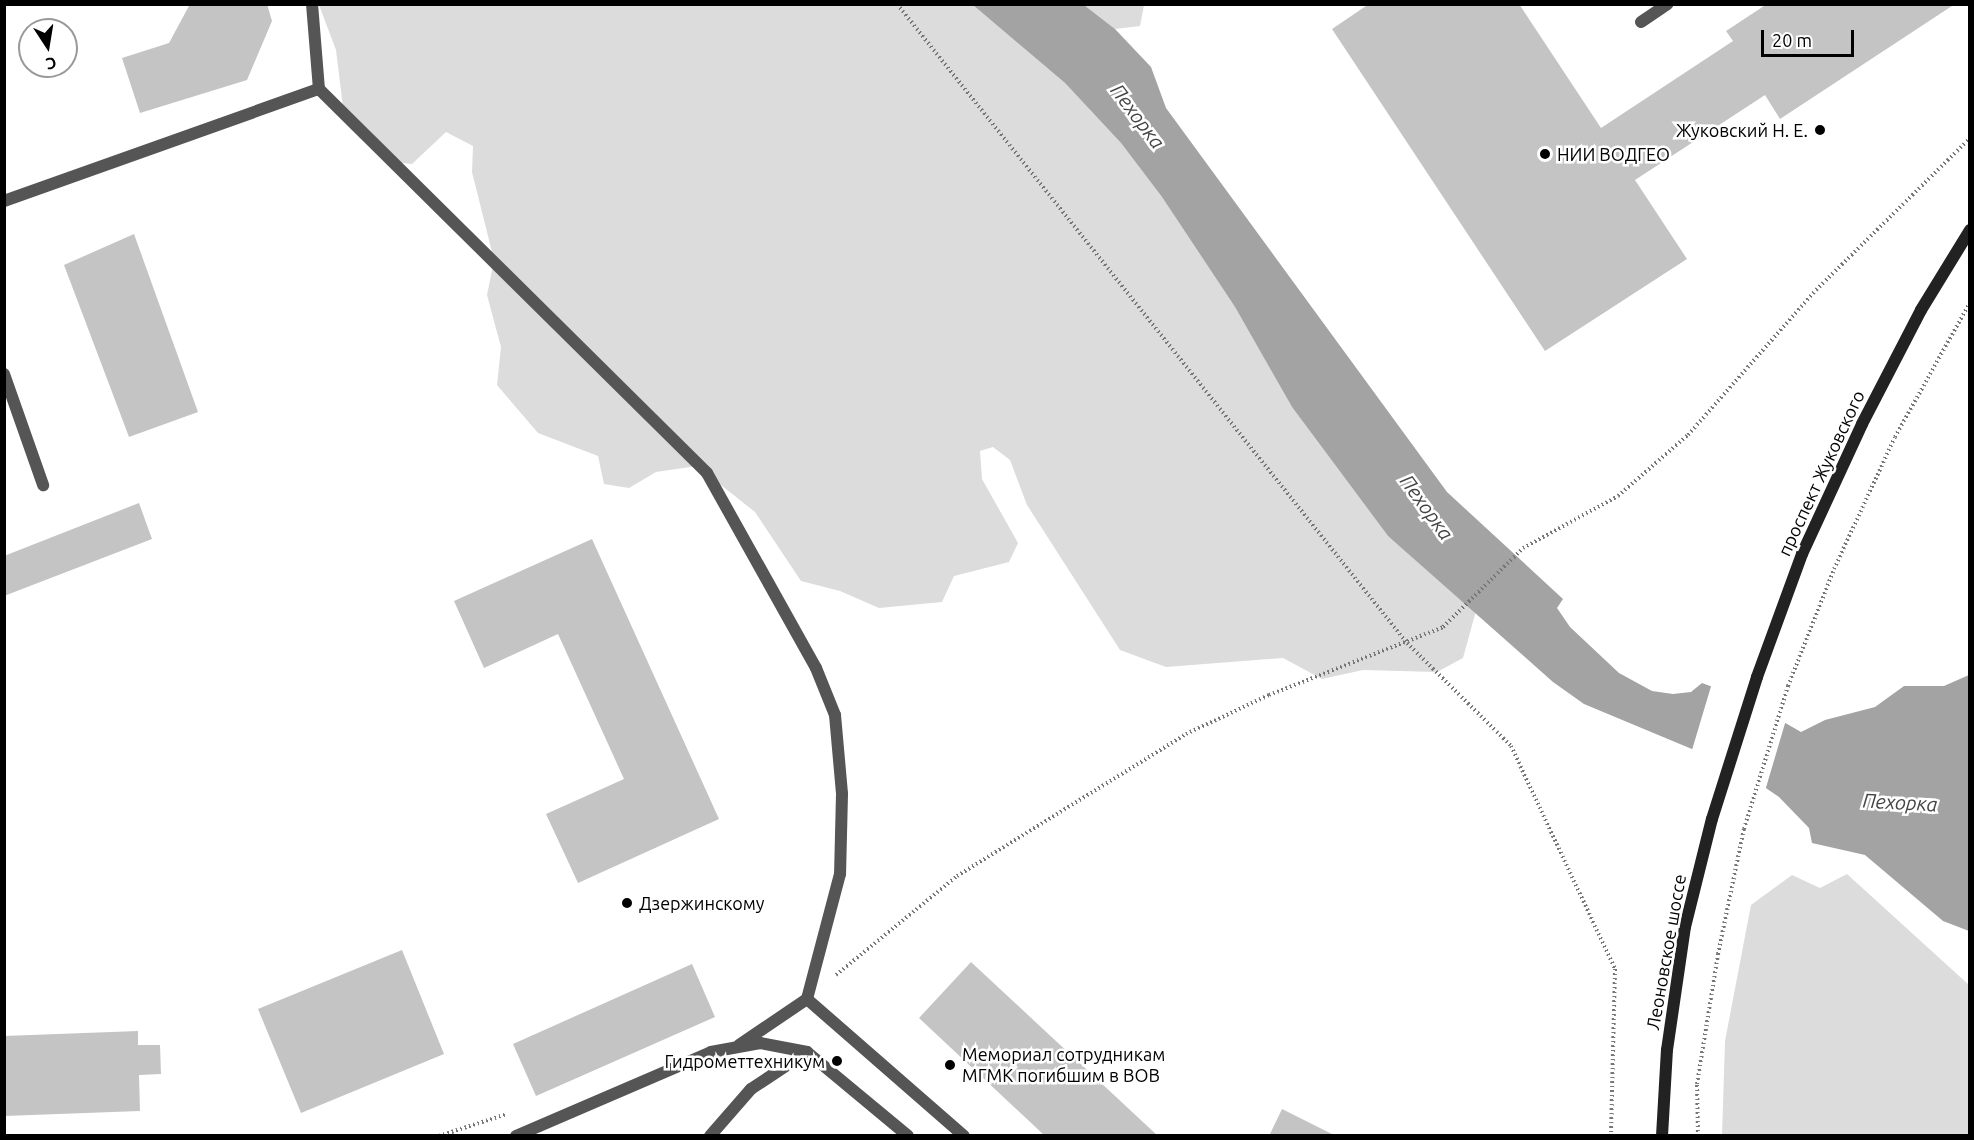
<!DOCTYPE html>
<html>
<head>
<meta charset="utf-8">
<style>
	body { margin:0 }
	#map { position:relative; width:1974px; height:1140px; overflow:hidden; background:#fff; font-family:Ubuntu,sans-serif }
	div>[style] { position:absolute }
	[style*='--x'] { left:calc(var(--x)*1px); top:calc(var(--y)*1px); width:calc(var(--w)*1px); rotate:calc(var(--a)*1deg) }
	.green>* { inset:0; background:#dcdcdc }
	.water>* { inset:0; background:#a3a3a3 }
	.pier>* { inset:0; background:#fff }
	.building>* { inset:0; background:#c4c4c4 }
	.path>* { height:4px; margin-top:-2px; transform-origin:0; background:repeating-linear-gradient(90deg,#777 0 1.5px,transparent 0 4.5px) }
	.service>* { height:12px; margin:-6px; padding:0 6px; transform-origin:6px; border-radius:6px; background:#555 }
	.minor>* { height:12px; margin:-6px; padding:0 6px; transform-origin:6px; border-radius:6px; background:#555 }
	.secondary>* { height:12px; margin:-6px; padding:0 6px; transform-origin:6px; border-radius:6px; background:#222 }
	.dots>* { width:16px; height:16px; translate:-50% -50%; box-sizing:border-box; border:3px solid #fff; border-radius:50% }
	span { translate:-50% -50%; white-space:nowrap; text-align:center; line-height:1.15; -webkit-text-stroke:5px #fff; paint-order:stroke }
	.poi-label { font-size:18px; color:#000 }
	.right { translate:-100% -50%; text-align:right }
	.left { translate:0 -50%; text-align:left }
	.street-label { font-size:18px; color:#000 }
	.water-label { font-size:20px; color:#444; font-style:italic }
	.frame { position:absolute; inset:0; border:6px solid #000; pointer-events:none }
	.north { position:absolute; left:18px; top:18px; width:60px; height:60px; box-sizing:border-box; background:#fff; border:2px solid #999; border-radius:50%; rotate:168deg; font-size:16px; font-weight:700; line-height:24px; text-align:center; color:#000 }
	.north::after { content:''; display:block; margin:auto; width:21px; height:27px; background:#000; clip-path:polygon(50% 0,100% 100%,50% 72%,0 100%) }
	.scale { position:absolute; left:1761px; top:30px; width:93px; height:27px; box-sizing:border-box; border:3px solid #000; border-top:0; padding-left:8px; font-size:18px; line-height:21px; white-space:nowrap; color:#000; -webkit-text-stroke:4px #fff; paint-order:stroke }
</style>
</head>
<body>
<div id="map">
	<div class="green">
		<div style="clip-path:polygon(319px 5px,973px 5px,1065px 83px,1121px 143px,1162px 197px,1235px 307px,1292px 407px,1388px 536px,1476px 611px,1463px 658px,1437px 672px,1363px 670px,1322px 679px,1283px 658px,1166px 667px,1120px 650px,1027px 505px,1010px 460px,993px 447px,980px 451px,982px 479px,1018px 543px,1009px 562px,954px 576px,942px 602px,879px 608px,840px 591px,801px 581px,755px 512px,697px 466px,656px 472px,629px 488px,604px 484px,598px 456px,538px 433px,497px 385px,501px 347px,487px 295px,494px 260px,472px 172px,473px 146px,446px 132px,412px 164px,392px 162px,344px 115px,336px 50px)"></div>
		<div style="clip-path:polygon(1084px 5px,1144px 5px,1140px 26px,1115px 29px)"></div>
		<div style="clip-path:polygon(1847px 874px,1969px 985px,1969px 1135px,1722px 1135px,1725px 1041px,1751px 905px,1792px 875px,1820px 888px)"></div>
	</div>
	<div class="water">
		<div style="clip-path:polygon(973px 5px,1084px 5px,1115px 29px,1151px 67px,1166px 108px,1447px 492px,1563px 599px,1557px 608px,1570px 627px,1619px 673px,1652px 691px,1673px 694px,1691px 692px,1702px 683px,1740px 697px,1801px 732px,1825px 720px,1875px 707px,1904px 686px,1944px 686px,1969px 675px,1969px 931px,1943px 921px,1865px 855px,1812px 843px,1809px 828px,1779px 797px,1735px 767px,1584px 704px,1553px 682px,1388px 536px,1292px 407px,1235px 307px,1162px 197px,1121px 143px,1065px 83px)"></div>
	</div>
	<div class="pier">
		<div style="clip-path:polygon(1712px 683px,1741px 694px,1786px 720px,1765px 791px,1734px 770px,1692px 750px)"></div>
	</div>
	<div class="building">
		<div style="clip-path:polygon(190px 4px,267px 4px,272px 21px,247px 80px,140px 113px,122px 58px,169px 43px)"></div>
		<div style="clip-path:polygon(1369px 4px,1519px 4px,1601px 128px,1733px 41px,1726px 31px,1767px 4px,1955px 4px,1780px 119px,1765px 95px,1635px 180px,1687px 259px,1545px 351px,1332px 29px)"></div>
		<div style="clip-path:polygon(134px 234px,198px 412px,129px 437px,64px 265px)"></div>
		<div style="clip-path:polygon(139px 503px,152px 539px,4px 596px,4px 556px)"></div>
		<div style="clip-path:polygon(592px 539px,719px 819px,578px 883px,546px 814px,624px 779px,558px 634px,484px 668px,454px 601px)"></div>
		<div style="clip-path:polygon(402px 950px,444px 1054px,301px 1113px,258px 1009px)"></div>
		<div style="clip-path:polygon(971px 962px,1158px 1136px,1045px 1136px,919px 1018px)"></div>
		<div style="clip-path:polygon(692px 964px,715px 1017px,536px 1096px,513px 1044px)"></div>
		<div style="clip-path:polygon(138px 1031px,138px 1045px,160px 1045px,161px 1074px,139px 1075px,140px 1111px,4px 1116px,4px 1036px)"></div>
		<div style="clip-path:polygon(1282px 1109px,1336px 1136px,1269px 1136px)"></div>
	</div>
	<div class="path">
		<div style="--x:897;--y:4;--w:818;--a:51.41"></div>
		<div style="--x:1407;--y:643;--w:146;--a:44.7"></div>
		<div style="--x:1511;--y:746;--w:246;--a:65"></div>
		<div style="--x:1615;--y:969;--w:167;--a:91.4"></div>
		<div style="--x:836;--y:975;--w:156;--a:-39.3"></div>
		<div style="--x:957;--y:876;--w:269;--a:-31.8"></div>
		<div style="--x:1186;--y:734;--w:92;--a:-25.2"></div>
		<div style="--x:1269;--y:695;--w:187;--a:-21.3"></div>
		<div style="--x:1443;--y:627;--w:112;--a:-44.6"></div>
		<div style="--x:1523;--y:548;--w:108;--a:-28.7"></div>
		<div style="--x:1618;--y:496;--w:93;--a:-41.1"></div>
		<div style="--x:1688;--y:435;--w:193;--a:-48.6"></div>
		<div style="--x:1816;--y:290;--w:216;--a:-44.6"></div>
		<div style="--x:439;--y:1136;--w:71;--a:-17.9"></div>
		<div style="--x:1698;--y:1136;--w:52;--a:-91.1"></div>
		<div style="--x:1697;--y:1084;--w:132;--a:-80.8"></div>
		<div style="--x:1718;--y:954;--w:128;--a:-78.3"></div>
		<div style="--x:1744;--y:829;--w:150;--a:-72.9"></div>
		<div style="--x:1788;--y:686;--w:126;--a:-68.5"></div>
		<div style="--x:1834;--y:569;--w:145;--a:-65.2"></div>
		<div style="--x:1895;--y:437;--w:154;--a:-60.9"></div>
	</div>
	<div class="service">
		<div style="--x:312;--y:4;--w:85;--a:85.3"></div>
		<div style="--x:319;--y:89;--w:546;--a:44.7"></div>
		<div style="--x:707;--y:473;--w:223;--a:60.8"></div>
		<div style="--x:816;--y:668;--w:51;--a:68"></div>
		<div style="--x:835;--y:715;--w:79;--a:84.9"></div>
		<div style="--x:842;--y:794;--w:80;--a:91.4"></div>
		<div style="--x:840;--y:874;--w:129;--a:104.8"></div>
		<div style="--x:807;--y:999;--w:82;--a:145.9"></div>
		<div style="--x:1641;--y:22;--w:32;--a:-34"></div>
		<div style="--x:4;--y:201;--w:334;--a:-19.6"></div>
		<div style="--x:4;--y:374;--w:118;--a:70.6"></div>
		<div style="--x:807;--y:999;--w:208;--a:41.1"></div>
		<div style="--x:710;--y:1136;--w:62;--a:-48.9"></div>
		<div style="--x:751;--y:1089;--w:67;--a:-33.5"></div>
	</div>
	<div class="minor">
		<div style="--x:516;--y:1136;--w:212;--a:-23.3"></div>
		<div style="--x:711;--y:1052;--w:50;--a:-10.4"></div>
		<div style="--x:760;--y:1043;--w:48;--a:10.8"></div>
		<div style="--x:807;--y:1052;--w:131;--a:39.7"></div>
	</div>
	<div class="secondary">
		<div style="--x:1662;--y:1136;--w:86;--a:-86.7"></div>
		<div style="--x:1667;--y:1050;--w:124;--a:-81.7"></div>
		<div style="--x:1685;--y:927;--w:111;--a:-76"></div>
		<div style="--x:1712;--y:819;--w:149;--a:-72.4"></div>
		<div style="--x:1757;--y:677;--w:131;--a:-69.9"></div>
		<div style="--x:1802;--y:554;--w:143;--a:-65.2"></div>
		<div style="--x:1862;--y:424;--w:128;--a:-62.6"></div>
		<div style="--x:1921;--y:310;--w:94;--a:-58.5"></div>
	</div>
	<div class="dots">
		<div style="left:1820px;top:130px;background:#000"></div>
		<div style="left:1545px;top:154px;background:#000"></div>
		<div style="left:627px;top:903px;background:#000"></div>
		<div style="left:837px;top:1061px;background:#000"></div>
		<div style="left:950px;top:1065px;background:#000"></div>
	</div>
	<div class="poi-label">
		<span class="right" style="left:1808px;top:130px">Жуковский Н. Е.</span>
		<span class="left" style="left:1557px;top:154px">НИИ ВОДГЕО</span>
		<span class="left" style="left:639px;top:903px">Дзержинскому</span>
		<span class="left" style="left:962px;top:1065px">Мемориал сотрудникам<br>МГМК погибшим в ВОВ</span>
		<span class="right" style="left:825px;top:1061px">Гидрометтехникум</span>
	</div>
	<div class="street-label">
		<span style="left:1821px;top:473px;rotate:-65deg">проспект Жуковского</span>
		<span style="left:1666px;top:952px;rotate:-80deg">Леоновское шоссе</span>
	</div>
	<div class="water-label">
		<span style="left:1138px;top:116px;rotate:53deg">Пехорка</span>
		<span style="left:1427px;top:507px;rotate:54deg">Пехорка</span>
		<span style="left:1900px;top:802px;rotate:3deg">Пехорка</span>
	</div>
	<div class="frame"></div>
	<div class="north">С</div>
	<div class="scale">20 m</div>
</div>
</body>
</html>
